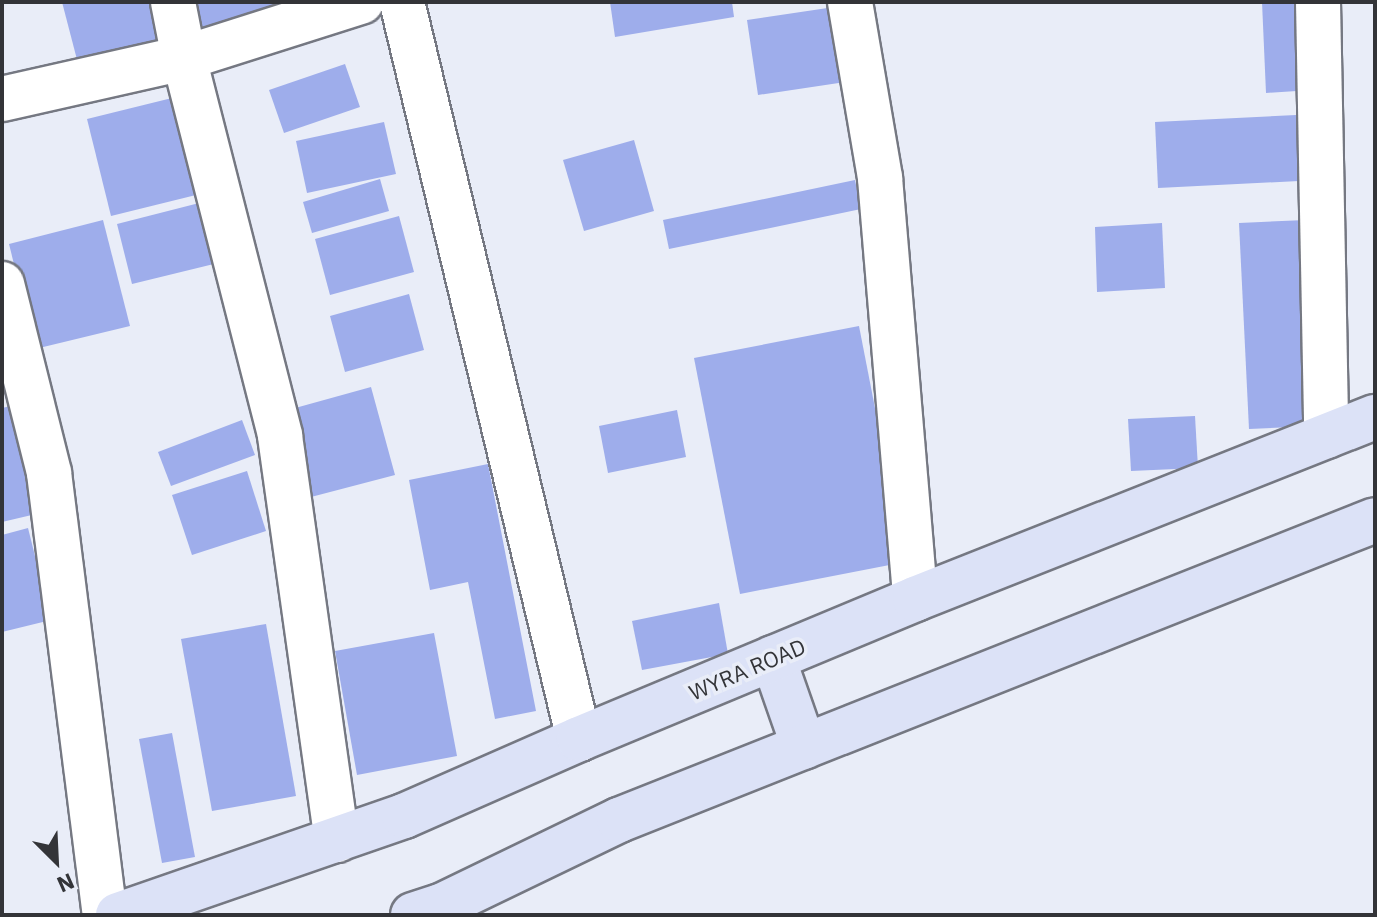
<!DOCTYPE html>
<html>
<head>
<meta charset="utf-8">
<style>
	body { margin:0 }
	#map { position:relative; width:1377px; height:917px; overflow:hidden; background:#e9edf8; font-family:"IBM Plex Sans",sans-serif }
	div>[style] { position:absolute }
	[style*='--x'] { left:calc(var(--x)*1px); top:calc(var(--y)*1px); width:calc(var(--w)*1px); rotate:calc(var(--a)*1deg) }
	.building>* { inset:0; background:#9eadeb }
	.roads { filter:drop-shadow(2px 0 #757882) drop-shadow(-2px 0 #757882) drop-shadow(0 2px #757882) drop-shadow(0 -2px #757882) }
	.minor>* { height:44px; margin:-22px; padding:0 22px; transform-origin:22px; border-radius:22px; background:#fff }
	.primary>* { height:44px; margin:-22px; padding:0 22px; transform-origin:22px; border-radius:22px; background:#dce2f7 }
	span { translate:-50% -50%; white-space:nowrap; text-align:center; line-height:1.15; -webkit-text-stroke:7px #e9edf8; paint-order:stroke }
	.street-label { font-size:22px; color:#333438 }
	.frame { position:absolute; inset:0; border:4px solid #333438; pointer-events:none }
	.north { position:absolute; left:16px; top:821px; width:80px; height:80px; -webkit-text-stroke:6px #e9edf8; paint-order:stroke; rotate:156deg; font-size:22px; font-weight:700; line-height:32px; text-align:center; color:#333438 }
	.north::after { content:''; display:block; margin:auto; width:28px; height:36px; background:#333438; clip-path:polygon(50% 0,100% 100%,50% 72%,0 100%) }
</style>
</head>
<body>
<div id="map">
	<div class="building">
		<div style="clip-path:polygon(62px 2px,156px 2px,169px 53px,81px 75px)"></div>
		<div style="clip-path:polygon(190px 2px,283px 2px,285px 15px,197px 34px)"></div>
		<div style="clip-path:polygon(610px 2px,732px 2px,734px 17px,615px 37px)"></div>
		<div style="clip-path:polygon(1262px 2px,1308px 2px,1312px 90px,1266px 93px)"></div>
		<div style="clip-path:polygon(841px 6px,852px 81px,758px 95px,747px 20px)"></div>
		<div style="clip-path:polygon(345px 64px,360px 107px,284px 133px,269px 90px)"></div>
		<div style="clip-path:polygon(172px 98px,196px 195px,111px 216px,87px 119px)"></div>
		<div style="clip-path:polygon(1296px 115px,1299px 181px,1158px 188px,1155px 122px)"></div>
		<div style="clip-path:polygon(384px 122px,396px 174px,307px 193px,296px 141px)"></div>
		<div style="clip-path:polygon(634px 140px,654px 211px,584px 231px,563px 160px)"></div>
		<div style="clip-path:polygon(380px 179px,389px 211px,312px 233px,303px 202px)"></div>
		<div style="clip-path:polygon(855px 180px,861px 209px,669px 249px,663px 220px)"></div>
		<div style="clip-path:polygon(207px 201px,222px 262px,132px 284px,117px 224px)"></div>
		<div style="clip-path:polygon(399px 216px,414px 272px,330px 295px,315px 239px)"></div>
		<div style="clip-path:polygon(103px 220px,130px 326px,35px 349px,9px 244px)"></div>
		<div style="clip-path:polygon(1306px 220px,1315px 426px,1249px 429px,1239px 223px)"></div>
		<div style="clip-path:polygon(1162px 223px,1165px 288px,1097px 292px,1095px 227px)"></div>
		<div style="clip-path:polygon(409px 294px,424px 350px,345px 372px,330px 316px)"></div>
		<div style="clip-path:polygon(859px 326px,905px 562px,740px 594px,694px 358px)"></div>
		<div style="clip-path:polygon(371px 387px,395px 475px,311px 497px,288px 410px)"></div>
		<div style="clip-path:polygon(11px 406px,36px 514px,2px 522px,2px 408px)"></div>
		<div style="clip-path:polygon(677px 410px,686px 457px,608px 473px,599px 426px)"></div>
		<div style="clip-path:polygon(1195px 416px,1198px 468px,1131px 471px,1128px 419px)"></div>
		<div style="clip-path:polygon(242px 420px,255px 455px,171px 486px,158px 452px)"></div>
		<div style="clip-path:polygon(488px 464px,536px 711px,495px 719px,468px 582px,430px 590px,409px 480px)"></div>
		<div style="clip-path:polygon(247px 471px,266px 531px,192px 555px,172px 495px)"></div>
		<div style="clip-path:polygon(28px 528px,51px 620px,2px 632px,2px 535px)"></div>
		<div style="clip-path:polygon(719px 603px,728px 654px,642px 670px,632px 621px)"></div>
		<div style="clip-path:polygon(266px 624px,296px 796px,212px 811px,181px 639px)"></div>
		<div style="clip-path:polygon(434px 633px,457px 756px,357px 775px,335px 651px)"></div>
		<div style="clip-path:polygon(172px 733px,195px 857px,162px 863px,139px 739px)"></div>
	</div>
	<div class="roads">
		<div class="minor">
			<div style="--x:173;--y:2;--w:57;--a:78.9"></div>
			<div style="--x:184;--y:58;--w:390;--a:75.7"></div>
			<div style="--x:280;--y:436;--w:408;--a:82"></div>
			<div style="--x:402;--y:2;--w:758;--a:76.5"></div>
			<div style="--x:850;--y:2;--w:179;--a:80.3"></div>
			<div style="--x:880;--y:178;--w:422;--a:85.2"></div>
			<div style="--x:1318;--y:2;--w:434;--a:88.9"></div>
			<div style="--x:2;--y:99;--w:187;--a:-12.7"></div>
			<div style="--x:184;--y:58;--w:186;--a:-17.6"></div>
			<div style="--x:2;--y:284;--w:195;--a:76"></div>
			<div style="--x:49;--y:473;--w:446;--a:82.8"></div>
		</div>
		<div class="primary">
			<div style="--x:773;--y:658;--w:94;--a:70.8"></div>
			<div style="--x:118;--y:915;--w:303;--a:-19.1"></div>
			<div style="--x:404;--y:816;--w:191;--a:-23.7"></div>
			<div style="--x:579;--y:739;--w:364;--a:-22.6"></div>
			<div style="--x:915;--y:599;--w:495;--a:-21.6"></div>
			<div style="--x:413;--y:915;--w:29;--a:-18"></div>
			<div style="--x:441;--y:906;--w:198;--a:-25.8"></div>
			<div style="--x:619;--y:820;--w:813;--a:-21.64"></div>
		</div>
	</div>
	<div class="street-label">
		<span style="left:747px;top:669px;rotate:-23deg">WYRA ROAD</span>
	</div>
	<div class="frame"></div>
	<div class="north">N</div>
</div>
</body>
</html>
